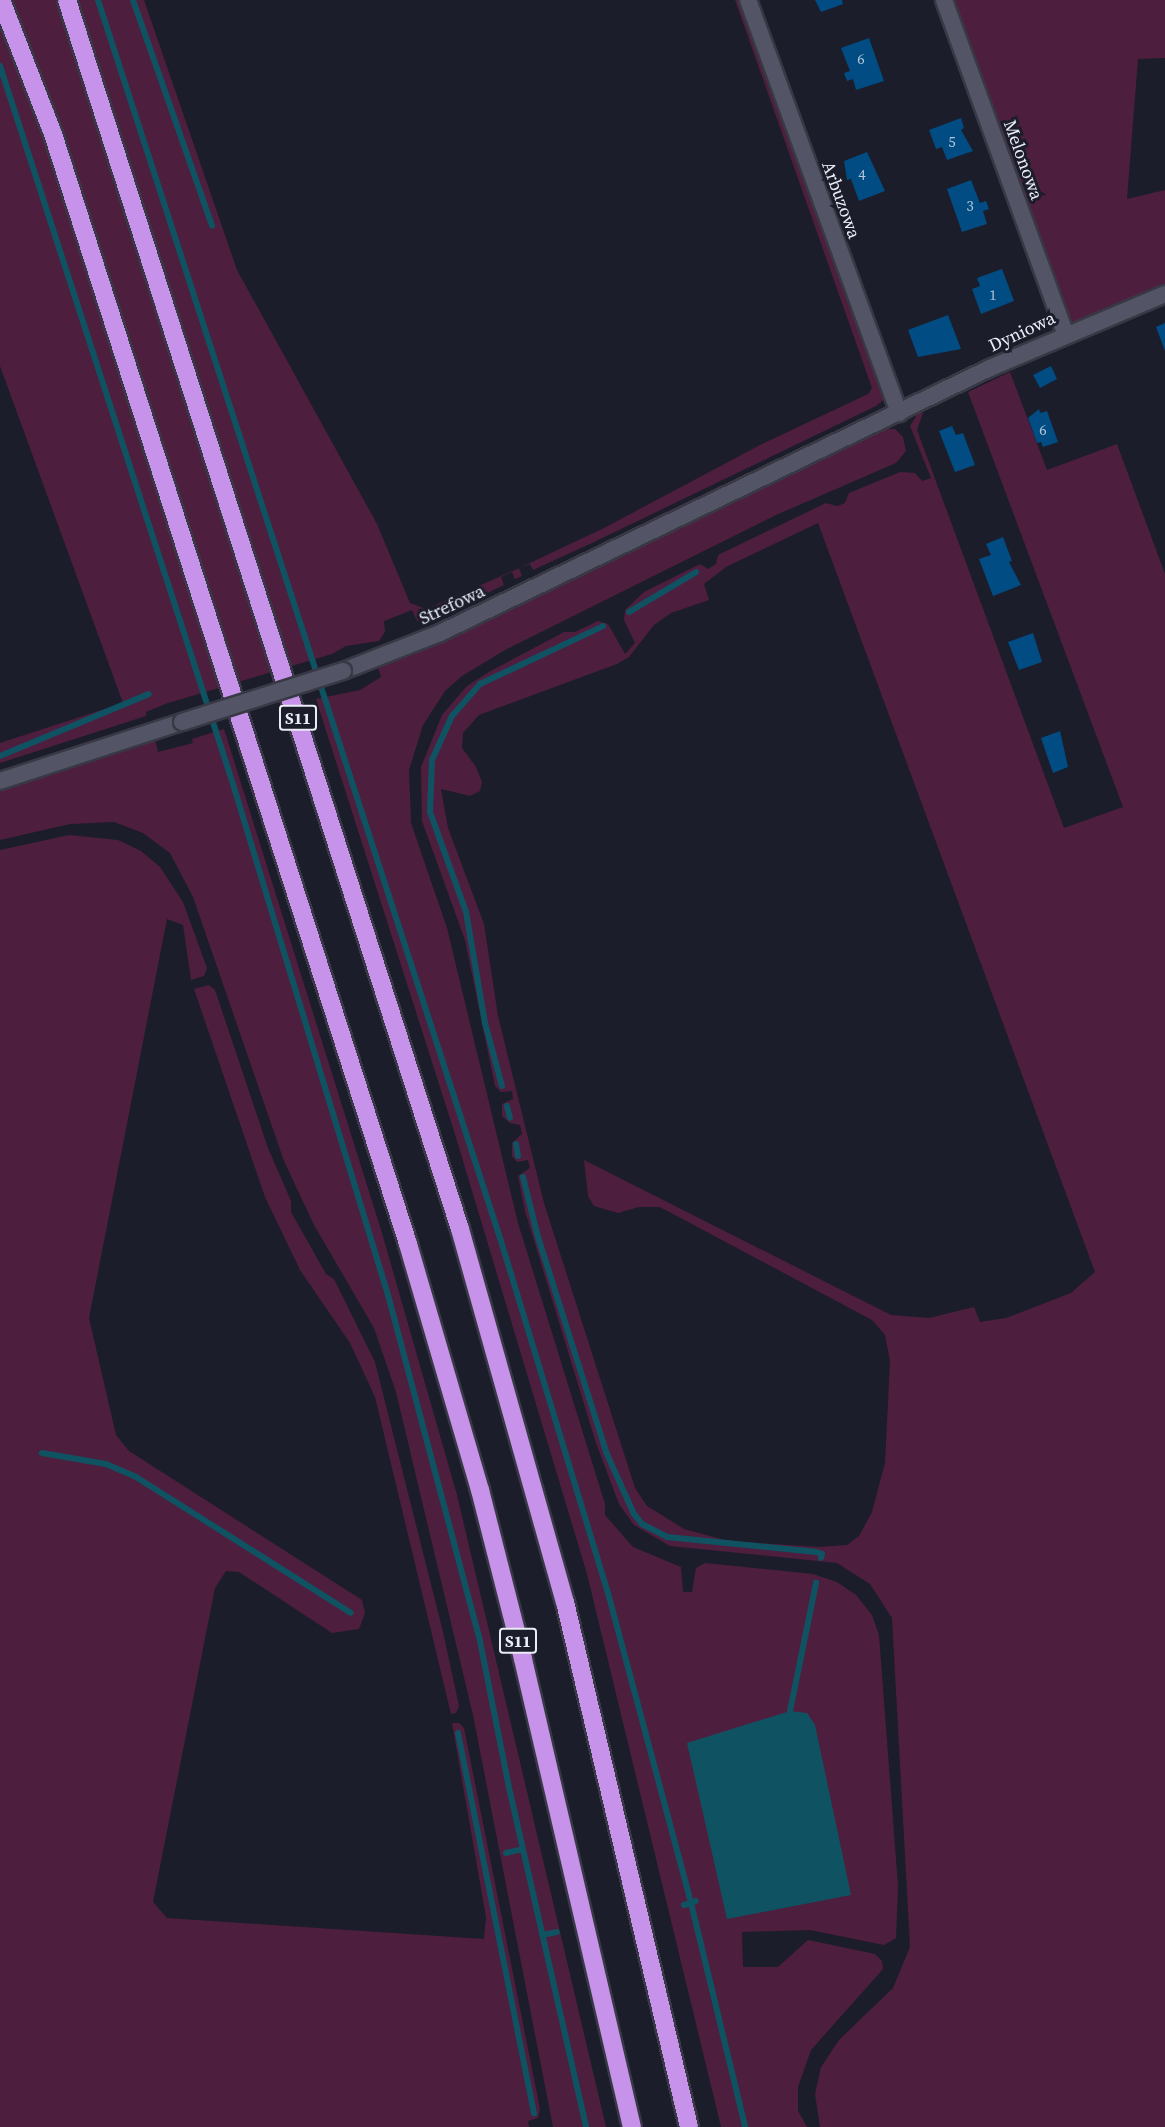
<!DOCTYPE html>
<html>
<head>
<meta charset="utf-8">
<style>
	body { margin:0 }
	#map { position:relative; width:1165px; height:2127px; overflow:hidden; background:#1b1d2b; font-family:"Source Serif 4",serif }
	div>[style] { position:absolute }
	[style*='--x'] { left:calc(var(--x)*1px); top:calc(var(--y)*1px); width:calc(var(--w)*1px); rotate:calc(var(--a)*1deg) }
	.green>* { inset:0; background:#4e1e3e }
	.water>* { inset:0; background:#0f5363 }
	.stream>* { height:6px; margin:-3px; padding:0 3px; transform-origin:3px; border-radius:3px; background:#0f5363 }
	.building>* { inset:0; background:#004c83 }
	.roads { filter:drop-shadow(2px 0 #383945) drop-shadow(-2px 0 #383945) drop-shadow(0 2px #383945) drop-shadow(0 -2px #383945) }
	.minor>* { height:16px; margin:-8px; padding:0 8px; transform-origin:8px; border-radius:8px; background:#535566 }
	.motorway>* { height:18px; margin:-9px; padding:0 9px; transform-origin:9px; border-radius:9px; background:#c792e9 }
	.bridges { filter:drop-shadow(2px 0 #383945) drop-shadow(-2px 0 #383945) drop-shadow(0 2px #383945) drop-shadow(0 -2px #383945) }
	.minor-bridge>* { height:16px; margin:-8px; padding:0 8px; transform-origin:8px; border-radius:8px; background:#535566 }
	span { translate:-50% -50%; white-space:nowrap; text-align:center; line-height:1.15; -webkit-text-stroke:6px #1b1d2b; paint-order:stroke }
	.number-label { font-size:15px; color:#b0c4d9 }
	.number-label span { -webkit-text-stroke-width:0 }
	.shield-label span { padding:2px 4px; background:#1b1d2b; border:2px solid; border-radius:4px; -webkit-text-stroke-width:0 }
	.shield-label { font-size:16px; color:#eaecf6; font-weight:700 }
	.street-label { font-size:18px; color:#eaecf6 }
</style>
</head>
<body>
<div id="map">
	<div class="green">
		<div style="clip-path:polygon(0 0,144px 0,237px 270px,377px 524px,410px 603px,426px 609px,515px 570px,604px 528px,760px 445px,868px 394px,872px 388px,735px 0,743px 0,887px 397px,876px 406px,592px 543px,533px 570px,530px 564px,519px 568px,522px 576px,515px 579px,512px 572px,501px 577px,504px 585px,428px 622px,417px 621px,412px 610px,384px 621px,385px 632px,379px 641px,346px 646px,332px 654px,165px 704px,146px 712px,146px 716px,0 763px,0 743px,123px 703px,0 366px)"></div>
		<div style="clip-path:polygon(954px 0,1165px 0,1165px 58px,1138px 59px,1127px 199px,1165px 190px,1165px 285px,1070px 323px)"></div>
		<div style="clip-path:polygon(evenodd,1010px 372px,1047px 470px,1117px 444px,1165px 574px,1165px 2127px,820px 2127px,815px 2094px,821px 2067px,839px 2040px,893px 1988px,910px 1947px,892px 1618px,870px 1584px,837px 1563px,670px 1546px,634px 1525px,619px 1504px,596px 1443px,525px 1211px,518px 1176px,530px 1168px,528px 1160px,517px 1162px,512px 1156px,512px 1143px,522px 1134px,520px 1125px,510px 1123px,502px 1116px,502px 1104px,513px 1099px,512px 1091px,501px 1092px,495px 1086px,465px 940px,422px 821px,421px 767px,442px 715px,467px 686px,489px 672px,564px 632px,575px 632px,598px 621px,608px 624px,625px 654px,635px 643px,624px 620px,625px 610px,644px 592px,700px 564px,708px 569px,716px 564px,718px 555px,826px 503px,837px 506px,845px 503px,849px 493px,900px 472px,915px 473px,922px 481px,931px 478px,910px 426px,920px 410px,923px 413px,917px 430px,1064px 828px,1123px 807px,968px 392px,1010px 372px,818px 523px,1095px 1272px,1071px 1293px,1006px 1318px,980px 1322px,974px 1307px,929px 1318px,891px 1315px,584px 1160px,588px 1196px,594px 1206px,618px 1213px,639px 1207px,660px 1207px,872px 1320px,885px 1335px,890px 1361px,885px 1463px,872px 1512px,859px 1536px,847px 1545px,818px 1547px,728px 1541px,684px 1529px,647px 1506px,635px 1488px,544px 1203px,498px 1016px,484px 924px,448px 828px,441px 789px,470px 796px,480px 791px,482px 782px,476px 767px,462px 748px,463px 733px,479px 715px,617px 664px,629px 657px,654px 625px,671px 613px,709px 600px,704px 584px,726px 567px,818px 523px)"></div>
		<div style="clip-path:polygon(886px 408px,665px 517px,536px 576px,664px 513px)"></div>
		<div style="clip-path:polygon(883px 429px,895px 429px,903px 437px,906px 451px,896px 463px,776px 515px,505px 650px,462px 676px,445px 691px,423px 725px,409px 770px,411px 823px,447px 928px,518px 1223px,605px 1504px,605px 1515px,633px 1547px,681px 1567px,683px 1592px,692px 1592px,696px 1568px,705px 1563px,813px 1574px,837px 1582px,856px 1595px,872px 1615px,879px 1635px,898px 1886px,896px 1938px,884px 1945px,810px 1930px,742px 1932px,743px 1967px,778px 1967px,808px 1940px,875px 1954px,882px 1961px,883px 1969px,811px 2050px,798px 2087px,798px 2111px,807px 2127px,721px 2127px,587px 1574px,454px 1131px,316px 699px,360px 690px,381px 677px,378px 667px,443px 640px)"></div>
		<div style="clip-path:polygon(164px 718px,150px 725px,0 773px,0 771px)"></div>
		<div style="clip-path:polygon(224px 729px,382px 1233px,457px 1495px,606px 2127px,553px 2127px,473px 1715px,396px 1392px,374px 1328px,314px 1225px,284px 1161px,193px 897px,170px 853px,143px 833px,114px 822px,70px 824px,0 840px,0 789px,155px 739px,158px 752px,193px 743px,192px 739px)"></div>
		<div style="clip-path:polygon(69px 835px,118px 840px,141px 851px,160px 867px,183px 902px,207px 968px,204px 976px,191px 980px,183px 925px,167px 919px,89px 1318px,116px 1435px,129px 1451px,362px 1600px,365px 1613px,359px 1629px,332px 1633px,239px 1572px,226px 1571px,215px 1588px,153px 1902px,167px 1918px,484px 1939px,486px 1917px,452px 1723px,459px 1723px,464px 1728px,540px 2109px,538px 2118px,528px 2121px,529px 2127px,0 2127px,0 850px)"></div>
		<div style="clip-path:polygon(209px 985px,215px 990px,268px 1148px,291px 1201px,291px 1212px,326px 1274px,334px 1279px,375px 1362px,443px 1632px,459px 1706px,456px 1713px,451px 1714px,375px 1397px,350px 1343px,300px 1270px,265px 1197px,194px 989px)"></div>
	</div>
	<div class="water">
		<div style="clip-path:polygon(790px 1711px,807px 1713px,815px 1725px,851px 1895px,727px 1919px,687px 1743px)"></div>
	</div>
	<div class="stream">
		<div style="--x:98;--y:0;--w:1305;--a:72.01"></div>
		<div style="--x:501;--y:1241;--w:368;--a:73.1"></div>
		<div style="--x:608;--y:1593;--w:321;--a:75"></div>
		<div style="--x:691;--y:1903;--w:5;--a:-22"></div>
		<div style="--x:133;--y:0;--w:239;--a:70.7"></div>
		<div style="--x:0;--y:66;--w:755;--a:72.02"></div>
		<div style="--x:233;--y:784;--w:534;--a:73.13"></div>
		<div style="--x:388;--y:1295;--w:353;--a:75.1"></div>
		<div style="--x:479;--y:1636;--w:159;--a:78.8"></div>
		<div style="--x:510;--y:1792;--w:344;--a:77.2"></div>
		<div style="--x:629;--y:612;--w:78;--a:-30.8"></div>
		<div style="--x:0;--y:756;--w:161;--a:-22.6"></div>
		<div style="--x:502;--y:1086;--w:65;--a:-105.1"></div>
		<div style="--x:485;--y:1023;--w:113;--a:-99.7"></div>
		<div style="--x:466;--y:912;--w:106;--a:-109.8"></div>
		<div style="--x:430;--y:812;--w:52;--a:-87.8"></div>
		<div style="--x:432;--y:760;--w:48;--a:-65.6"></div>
		<div style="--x:452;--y:716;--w:43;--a:-48.8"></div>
		<div style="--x:480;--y:684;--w:136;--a:-25.2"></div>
		<div style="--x:507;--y:1106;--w:12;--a:76"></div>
		<div style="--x:516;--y:1144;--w:12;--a:81"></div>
		<div style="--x:523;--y:1177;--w:62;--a:76"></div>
		<div style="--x:538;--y:1237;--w:225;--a:72.4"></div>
		<div style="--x:606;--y:1452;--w:68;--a:65.7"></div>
		<div style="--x:634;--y:1514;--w:13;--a:51"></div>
		<div style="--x:642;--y:1524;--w:28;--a:27"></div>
		<div style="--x:667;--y:1537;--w:150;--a:5.7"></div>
		<div style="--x:816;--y:1552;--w:6;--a:18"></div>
		<div style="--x:822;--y:1554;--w:4;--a:104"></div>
		<div style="--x:42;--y:1453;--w:65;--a:9.8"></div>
		<div style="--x:106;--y:1464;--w:33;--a:23"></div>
		<div style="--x:136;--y:1477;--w:254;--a:32.3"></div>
		<div style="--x:790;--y:1711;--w:131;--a:-78.5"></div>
		<div style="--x:458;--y:1733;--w:388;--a:78.7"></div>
		<div style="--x:506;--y:1853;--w:17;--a:-13"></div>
		<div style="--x:684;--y:1905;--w:7;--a:-16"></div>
		<div style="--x:691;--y:1903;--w:230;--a:76.4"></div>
		<div style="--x:542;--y:1935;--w:15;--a:-11"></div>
	</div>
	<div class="building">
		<div style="clip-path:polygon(815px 0,842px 0,843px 4px,821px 12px)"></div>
		<div style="clip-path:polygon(869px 38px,884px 81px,856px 90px,853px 79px,847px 81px,844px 73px,850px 71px,841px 48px)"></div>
		<div style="clip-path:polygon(961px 118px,964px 128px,961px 130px,973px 151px,947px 160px,942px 147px,936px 149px,929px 130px)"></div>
		<div style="clip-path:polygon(867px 152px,885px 191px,859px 201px,851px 179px,847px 180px,844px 161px)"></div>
		<div style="clip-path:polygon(971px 180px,980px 203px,986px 201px,989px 209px,983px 211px,987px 224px,962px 232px,947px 189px)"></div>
		<div style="clip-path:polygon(1002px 269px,1014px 301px,981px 314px,972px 289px,980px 286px,977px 278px)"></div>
		<div style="clip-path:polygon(948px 315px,961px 349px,918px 357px,908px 330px)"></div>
		<div style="clip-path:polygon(1165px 323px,1165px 351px,1156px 327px)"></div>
		<div style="clip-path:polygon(1051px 366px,1057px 379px,1040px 388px,1033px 375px)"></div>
		<div style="clip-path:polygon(1039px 409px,1040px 413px,1047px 411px,1058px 442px,1043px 447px,1041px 442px,1037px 443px,1028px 418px)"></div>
		<div style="clip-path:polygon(952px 426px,956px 435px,963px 433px,975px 465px,955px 472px,939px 431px)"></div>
		<div style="clip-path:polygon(1003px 537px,1012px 561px,1009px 562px,1021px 585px,993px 596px,979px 559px,991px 555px,986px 544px)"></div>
		<div style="clip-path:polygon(1033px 633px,1042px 662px,1019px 670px,1008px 642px)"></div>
		<div style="clip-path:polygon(1060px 731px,1068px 767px,1053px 773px,1041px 738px)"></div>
	</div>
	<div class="roads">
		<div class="minor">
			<div style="--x:748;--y:0;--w:440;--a:69.9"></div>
			<div style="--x:944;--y:0;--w:354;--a:70"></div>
			<div style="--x:343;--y:671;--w:104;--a:-21.4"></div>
			<div style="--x:440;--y:633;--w:611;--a:-25.73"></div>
			<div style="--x:990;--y:368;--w:190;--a:-22.9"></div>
			<div style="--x:0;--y:781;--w:191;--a:-18"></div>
		</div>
		<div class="motorway">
			<div style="--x:1;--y:0;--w:144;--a:68.8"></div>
			<div style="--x:53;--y:134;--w:1165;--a:72.26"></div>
			<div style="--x:408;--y:1244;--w:256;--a:73.7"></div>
			<div style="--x:480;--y:1490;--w:174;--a:75.7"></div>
			<div style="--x:523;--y:1659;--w:481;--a:76.9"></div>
			<div style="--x:67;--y:0;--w:1290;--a:72.27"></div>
			<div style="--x:460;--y:1229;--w:387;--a:74.3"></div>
			<div style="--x:565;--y:1602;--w:539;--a:76.71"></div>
		</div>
	</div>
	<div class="bridges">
		<div class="minor-bridge">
			<div style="--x:182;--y:722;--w:169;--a:-17.6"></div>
		</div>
	</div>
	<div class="number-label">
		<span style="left:861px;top:59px">6</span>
		<span style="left:952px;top:142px">5</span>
		<span style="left:862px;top:175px">4</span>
		<span style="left:970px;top:206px">3</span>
		<span style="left:993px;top:295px">1</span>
		<span style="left:1043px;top:430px">6</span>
	</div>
	<div class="shield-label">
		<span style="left:298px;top:718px">S11</span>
		<span style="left:518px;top:1641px">S11</span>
	</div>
	<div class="street-label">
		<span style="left:1023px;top:160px;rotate:70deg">Melonowa</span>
		<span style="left:841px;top:200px;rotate:70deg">Arbuzowa</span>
		<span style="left:1022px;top:332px;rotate:-25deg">Dyniowa</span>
		<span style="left:452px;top:605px;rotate:-25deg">Strefowa</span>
	</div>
</div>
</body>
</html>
